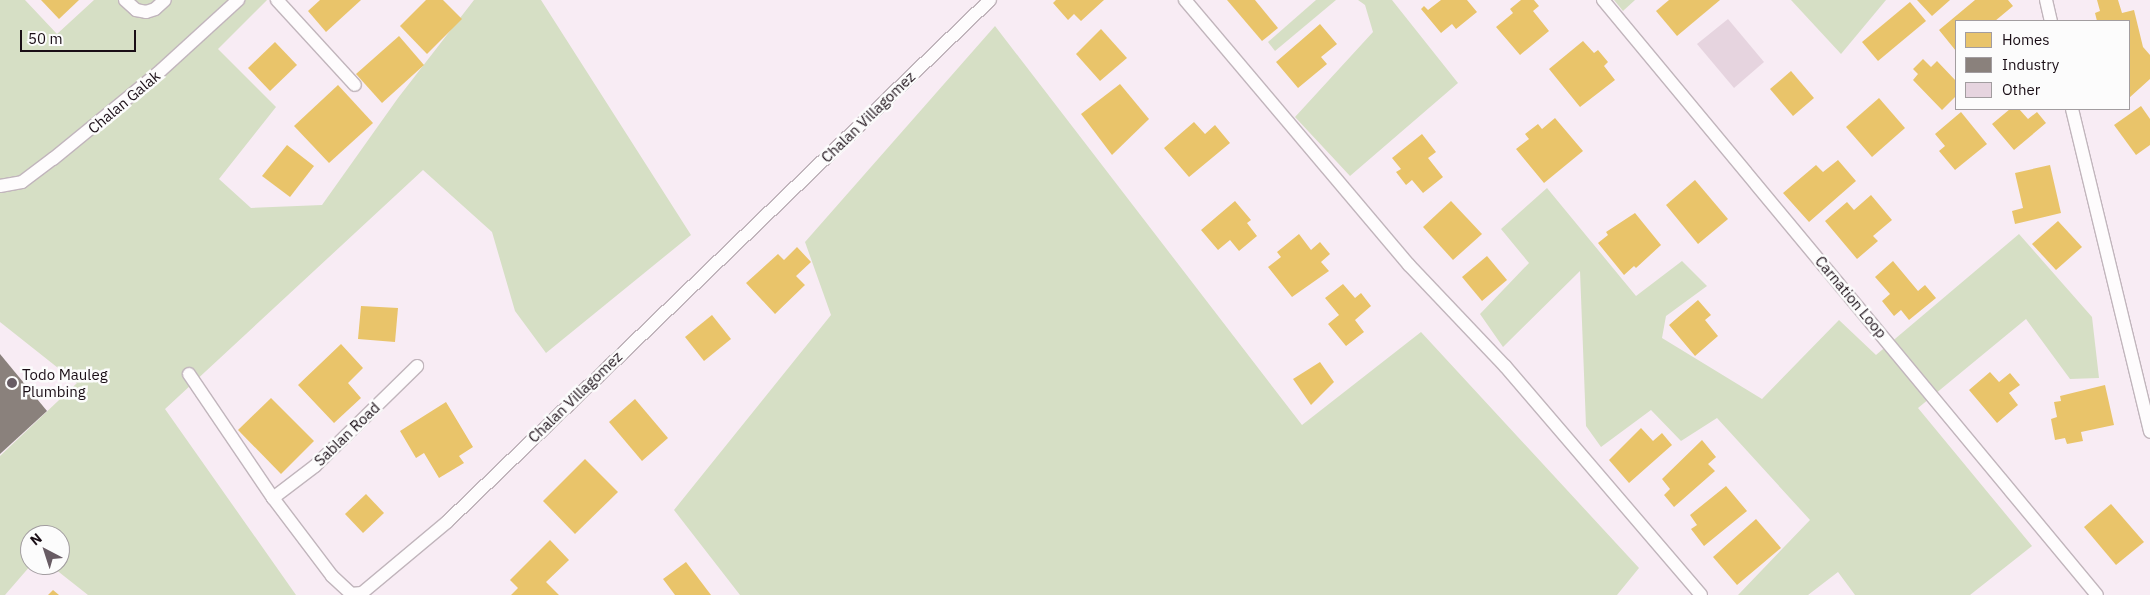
<!DOCTYPE html>
<html>
<head>
<meta charset="utf-8">
<style>
	body { margin:0 }
	#map { position:relative; width:2150px; height:595px; overflow:hidden; background:#f8ecf4; font-family:"IBM Plex Sans",sans-serif }
	div>[style] { position:absolute }
	[style*='--x'] { left:calc(var(--x)*1px); top:calc(var(--y)*1px); width:calc(var(--w)*1px); rotate:calc(var(--a)*1deg) }
	.green>* { inset:0; background:#d6dfc5 }
	.homes>* { inset:0; background:#e9c46a }
	.industry>* { inset:0; background:#8a817c }
	.building>* { inset:0; background:#e6d4df }
	.roads { filter:drop-shadow(1px 0 #c1b5bc) drop-shadow(-1px 0 #c1b5bc) drop-shadow(0 1px #c1b5bc) drop-shadow(0 -1px #c1b5bc) }
	.minor>* { height:12px; margin:-6px; padding:0 6px; transform-origin:6px; border-radius:6px; background:#fefcfd }
	.dots>* { width:14px; height:14px; translate:-50% -50%; box-sizing:border-box; border:2px solid #fcfcfc; border-radius:50% }
	span { translate:-50% -50%; white-space:nowrap; text-align:center; line-height:1.15; -webkit-text-stroke:5px #fcfcfc; paint-order:stroke }
	.street-label { font-size:15px; color:#1a0e16 }
	.poi-label { font-size:15px; color:#1a0e16 }
	.left { translate:0 -50%; text-align:left }
	.legend { position:absolute; left:1955px; top:20px; width:175px; height:90px; box-sizing:border-box; background:#fcfcfc; border:1px solid #a29da0; margin:0; padding:6px 9px; list-style:none; font-size:15px; color:#1a0e16 }
	.legend li { display:flex; align-items:center; gap:10px; height:25px }
	.legend b { width:25px; border:1px solid #a29da0 }
	.north { position:absolute; left:20px; top:525px; width:50px; height:50px; box-sizing:border-box; background:#fcfcfc; border:1px solid #a29da0; border-radius:50%; rotate:320deg; font-size:14px; font-weight:700; line-height:20px; text-align:center; color:#1a0e16 }
	.north::after { content:''; display:block; margin:auto; width:18px; height:22px; background:#685c64; clip-path:polygon(50% 0,100% 100%,50% 72%,0 100%) }
	.scale { position:absolute; left:20px; top:30px; width:116px; height:22px; box-sizing:border-box; border:2px solid #1a0e16; border-top:0; padding-left:6px; font-size:15px; line-height:18px; white-space:nowrap; color:#1a0e16; -webkit-text-stroke:4px #fcfcfc; paint-order:stroke }
</style>
</head>
<body>
<div id="map">
	<div class="green">
		<div style="clip-path:polygon(0 0,25px 0,57px 34px,94px 0,267px 0,218px 49px,276px 107px,219px 179px,251px 208px,322px 205px,398px 98px,474px 0,541px 0,691px 235px,546px 353px,515px 311px,492px 232px,423px 170px,165px 409px,296px 595px,88px 595px,50px 565px,60px 565px,60px 535px,30px 535px,31px 565px,5px 595px,0 595px,0 456px,77px 383px,0 322px)"></div>
		<div style="clip-path:polygon(1316px 0,1336px 0,1275px 51px,1268px 42px)"></div>
		<div style="clip-path:polygon(1358px 0,1392px 0,1458px 83px,1350px 176px,1295px 117px,1373px 32px,1365px 5px)"></div>
		<div style="clip-path:polygon(1614px 0,1635px 0,1623px 11px)"></div>
		<div style="clip-path:polygon(1791px 0,1886px 0,1841px 54px)"></div>
		<div style="clip-path:polygon(995px 26px,1302px 425px,1421px 332px,1639px 568px,1617px 595px,740px 595px,674px 510px,831px 315px,805px 242px)"></div>
		<div style="clip-path:polygon(1547px 188px,1636px 296px,1682px 261px,1707px 286px,1666px 316px,1662px 338px,1762px 399px,1839px 320px,1876px 355px,2019px 234px,2092px 317px,2099px 378px,2070px 379px,2026px 319px,1918px 408px,2032px 546px,1970px 595px,1855px 595px,1838px 572px,1808px 595px,1738px 595px,1810px 520px,1717px 418px,1681px 441px,1651px 410px,1601px 447px,1586px 426px,1580px 271px,1503px 347px,1480px 314px,1529px 263px,1501px 229px)"></div>
	</div>
	<div class="homes">
		<div style="clip-path:polygon(41px 0,79px 0,59px 19px)"></div>
		<div style="clip-path:polygon(320px 0,361px 0,326px 32px,308px 11px)"></div>
		<div style="clip-path:polygon(426px 0,443px 0,462px 19px,427px 54px,400px 26px)"></div>
		<div style="clip-path:polygon(1056px 0,1104px 0,1081px 21px,1074px 14px,1068px 20px,1053px 3px)"></div>
		<div style="clip-path:polygon(1227px 0,1255px 0,1278px 28px,1262px 41px)"></div>
		<div style="clip-path:polygon(1441px 0,1467px 0,1477px 12px,1456px 29px,1452px 24px,1441px 33px,1421px 9px,1424px 6px,1428px 10px)"></div>
		<div style="clip-path:polygon(1521px 0,1534px 0,1539px 6px,1533px 11px,1549px 31px,1520px 55px,1496px 27px,1513px 13px,1510px 9px)"></div>
		<div style="clip-path:polygon(1669px 0,1720px 0,1677px 36px,1656px 11px)"></div>
		<div style="clip-path:polygon(1917px 0,1950px 0,1932px 16px)"></div>
		<div style="clip-path:polygon(1975px 0,2008px 0,2013px 6px,1995px 21px,1956px 21px,1956px 51px,1939px 30px)"></div>
		<div style="clip-path:polygon(2097px 0,2118px 0,2122px 13px,2134px 10px,2143px 47px,2150px 55px,2150px 79px,2129px 98px,2129px 21px,2097px 21px,2095px 13px,2100px 11px)"></div>
		<div style="clip-path:polygon(1910px 2px,1926px 21px,1878px 61px,1862px 42px)"></div>
		<div style="clip-path:polygon(1320px 24px,1337px 44px,1321px 57px,1327px 64px,1298px 88px,1276px 62px)"></div>
		<div style="clip-path:polygon(1101px 29px,1127px 58px,1100px 81px,1076px 54px)"></div>
		<div style="clip-path:polygon(399px 36px,424px 65px,382px 103px,356px 74px)"></div>
		<div style="clip-path:polygon(1583px 41px,1594px 53px,1598px 50px,1608px 62px,1604px 66px,1615px 80px,1580px 107px,1549px 69px)"></div>
		<div style="clip-path:polygon(275px 42px,297px 65px,270px 91px,248px 68px)"></div>
		<div style="clip-path:polygon(1923px 59px,1931px 67px,1937px 61px,1956px 81px,1956px 96px,1942px 110px,1913px 80px,1918px 74px,1913px 69px)"></div>
		<div style="clip-path:polygon(1791px 71px,1814px 98px,1793px 116px,1770px 89px)"></div>
		<div style="clip-path:polygon(1120px 84px,1149px 119px,1112px 155px,1081px 114px)"></div>
		<div style="clip-path:polygon(338px 85px,373px 123px,329px 163px,294px 126px)"></div>
		<div style="clip-path:polygon(1879px 98px,1905px 128px,1872px 157px,1846px 127px)"></div>
		<div style="clip-path:polygon(2141px 106px,2150px 119px,2150px 145px,2136px 155px,2114px 125px)"></div>
		<div style="clip-path:polygon(2010px 109px,2019px 109px,2028px 119px,2037px 112px,2046px 123px,2014px 150px,1992px 124px)"></div>
		<div style="clip-path:polygon(1961px 112px,1987px 144px,1955px 170px,1939px 151px,1945px 146px,1935px 134px)"></div>
		<div style="clip-path:polygon(1555px 118px,1583px 151px,1544px 183px,1516px 149px,1529px 139px,1525px 134px,1538px 124px,1542px 129px)"></div>
		<div style="clip-path:polygon(1194px 122px,1205px 134px,1215px 125px,1230px 143px,1189px 177px,1164px 148px)"></div>
		<div style="clip-path:polygon(1422px 134px,1436px 152px,1428px 158px,1443px 177px,1423px 193px,1412px 180px,1406px 185px,1396px 172px,1401px 169px,1392px 158px)"></div>
		<div style="clip-path:polygon(287px 145px,314px 166px,290px 197px,262px 176px)"></div>
		<div style="clip-path:polygon(1838px 160px,1856px 181px,1809px 222px,1783px 193px,1816px 165px,1823px 172px)"></div>
		<div style="clip-path:polygon(2050px 165px,2061px 213px,2015px 224px,2012px 211px,2023px 208px,2015px 173px)"></div>
		<div style="clip-path:polygon(1695px 180px,1728px 219px,1698px 244px,1666px 205px)"></div>
		<div style="clip-path:polygon(1871px 195px,1892px 220px,1873px 236px,1878px 241px,1857px 259px,1825px 221px,1847px 202px,1854px 210px)"></div>
		<div style="clip-path:polygon(1235px 201px,1251px 220px,1247px 223px,1257px 236px,1239px 251px,1230px 240px,1218px 250px,1201px 230px)"></div>
		<div style="clip-path:polygon(1451px 201px,1482px 234px,1453px 260px,1423px 227px)"></div>
		<div style="clip-path:polygon(1635px 213px,1661px 245px,1636px 268px,1634px 266px,1624px 275px,1598px 243px,1608px 235px,1606px 232px)"></div>
		<div style="clip-path:polygon(2058px 221px,2082px 247px,2056px 270px,2032px 244px)"></div>
		<div style="clip-path:polygon(1299px 234px,1311px 250px,1320px 242px,1330px 254px,1321px 262px,1329px 271px,1292px 297px,1268px 267px,1281px 257px,1277px 252px)"></div>
		<div style="clip-path:polygon(797px 247px,811px 262px,796px 276px,805px 285px,775px 314px,746px 283px,778px 254px,784px 260px)"></div>
		<div style="clip-path:polygon(1487px 256px,1507px 280px,1482px 301px,1462px 277px)"></div>
		<div style="clip-path:polygon(1893px 261px,1918px 291px,1925px 285px,1936px 298px,1909px 320px,1901px 310px,1894px 316px,1882px 301px,1890px 294px,1875px 277px)"></div>
		<div style="clip-path:polygon(1343px 284px,1355px 298px,1361px 293px,1371px 306px,1355px 320px,1364px 332px,1346px 346px,1328px 324px,1339px 315px,1325px 298px)"></div>
		<div style="clip-path:polygon(1698px 300px,1711px 315px,1705px 320px,1718px 336px,1695px 356px,1669px 325px)"></div>
		<div style="clip-path:polygon(361px 306px,398px 308px,395px 342px,358px 339px)"></div>
		<div style="clip-path:polygon(712px 315px,731px 339px,704px 361px,685px 337px)"></div>
		<div style="clip-path:polygon(341px 344px,363px 368px,348px 383px,361px 398px,334px 423px,298px 385px)"></div>
		<div style="clip-path:polygon(1320px 362px,1334px 382px,1311px 405px,1293px 379px)"></div>
		<div style="clip-path:polygon(1990px 372px,1999px 382px,2010px 373px,2020px 385px,2009px 393px,2018px 405px,1997px 423px,1969px 390px)"></div>
		<div style="clip-path:polygon(2105px 385px,2114px 425px,2081px 432px,2083px 441px,2067px 444px,2065px 438px,2055px 440px,2051px 419px,2057px 417px,2054px 402px,2061px 401px,2060px 396px)"></div>
		<div style="clip-path:polygon(271px 398px,314px 441px,281px 474px,238px 430px)"></div>
		<div style="clip-path:polygon(635px 399px,668px 438px,642px 461px,609px 422px)"></div>
		<div style="clip-path:polygon(446px 402px,473px 447px,459px 456px,464px 463px,439px 478px,424px 453px,416px 458px,400px 431px)"></div>
		<div style="clip-path:polygon(1641px 428px,1653px 441px,1662px 433px,1672px 445px,1629px 483px,1609px 460px)"></div>
		<div style="clip-path:polygon(1702px 440px,1716px 457px,1708px 464px,1715px 471px,1674px 507px,1664px 495px,1670px 489px,1662px 479px)"></div>
		<div style="clip-path:polygon(585px 459px,618px 492px,575px 534px,543px 501px)"></div>
		<div style="clip-path:polygon(1726px 486px,1747px 511px,1704px 546px,1691px 529px,1697px 525px,1690px 515px)"></div>
		<div style="clip-path:polygon(366px 494px,384px 513px,363px 533px,345px 514px)"></div>
		<div style="clip-path:polygon(2111px 504px,2144px 542px,2116px 565px,2084px 527px)"></div>
		<div style="clip-path:polygon(1756px 519px,1781px 548px,1737px 585px,1713px 557px)"></div>
		<div style="clip-path:polygon(550px 540px,569px 560px,546px 582px,559px 595px,511px 595px,518px 588px,510px 580px)"></div>
		<div style="clip-path:polygon(686px 562px,711px 595px,675px 595px,663px 579px)"></div>
		<div style="clip-path:polygon(53px 590px,59px 595px,48px 595px)"></div>
	</div>
	<div class="industry">
		<div style="clip-path:polygon(0 354px,47px 411px,0 454px)"></div>
	</div>
	<div class="building">
		<div style="clip-path:polygon(1728px 19px,1764px 62px,1734px 88px,1697px 44px)"></div>
	</div>
	<div class="roads">
		<div class="minor">
			<div style="--x:125;--y:0;--w:15;--a:42"></div>
			<div style="--x:136;--y:10;--w:10;--a:11"></div>
			<div style="--x:146;--y:12;--w:9;--a:-18"></div>
			<div style="--x:155;--y:9;--w:13;--a:-42"></div>
			<div style="--x:277;--y:0;--w:115;--a:47.5"></div>
			<div style="--x:1185;--y:0;--w:347;--a:49.8"></div>
			<div style="--x:1409;--y:265;--w:139;--a:46.5"></div>
			<div style="--x:1505;--y:366;--w:301;--a:49.4"></div>
			<div style="--x:1603;--y:0;--w:773;--a:50.3"></div>
			<div style="--x:2046;--y:0;--w:22;--a:77"></div>
			<div style="--x:2072;--y:109;--w:332;--a:76.4"></div>
			<div style="--x:0;--y:186;--w:22;--a:-10"></div>
			<div style="--x:22;--y:182;--w:39;--a:-37"></div>
			<div style="--x:53;--y:159;--w:134;--a:-39.3"></div>
			<div style="--x:157;--y:74;--w:110;--a:-42.4"></div>
			<div style="--x:189;--y:374;--w:150;--a:55.9"></div>
			<div style="--x:273;--y:498;--w:98;--a:52.9"></div>
			<div style="--x:332;--y:576;--w:26;--a:43"></div>
			<div style="--x:351;--y:594;--w:11;--a:-5"></div>
			<div style="--x:362;--y:593;--w:111;--a:-39.9"></div>
			<div style="--x:447;--y:522;--w:753;--a:-43.87"></div>
			<div style="--x:273;--y:498;--w:53;--a:-37.3"></div>
			<div style="--x:315;--y:466;--w:143;--a:-44.4"></div>
		</div>
	</div>
	<div class="dots">
		<div style="left:12px;top:383px;background:#685c64"></div>
	</div>
	<div class="street-label">
		<span style="left:124px;top:102px;rotate:-40deg">Chalan Galak</span>
		<span style="left:868px;top:117px;rotate:-44deg">Chalan Villagomez</span>
		<span style="left:1851px;top:297px;rotate:50deg">Carnation Loop</span>
		<span style="left:575px;top:397px;rotate:-44deg">Chalan Villagomez</span>
		<span style="left:347px;top:434px;rotate:-44deg">Sablan Road</span>
	</div>
	<div class="poi-label">
		<span class="left" style="left:22px;top:383px">Todo Mauleg<br>Plumbing</span>
	</div>
	<ul class="legend">
	<li><b style="height:14px;background:#e9c46a"></b>Homes</li>
	<li><b style="height:14px;background:#8a817c"></b>Industry</li>
	<li><b style="height:14px;background:#e6d4df"></b>Other</li>
	</ul>
	<div class="north">N</div>
	<div class="scale">50 m</div>
</div>
</body>
</html>
